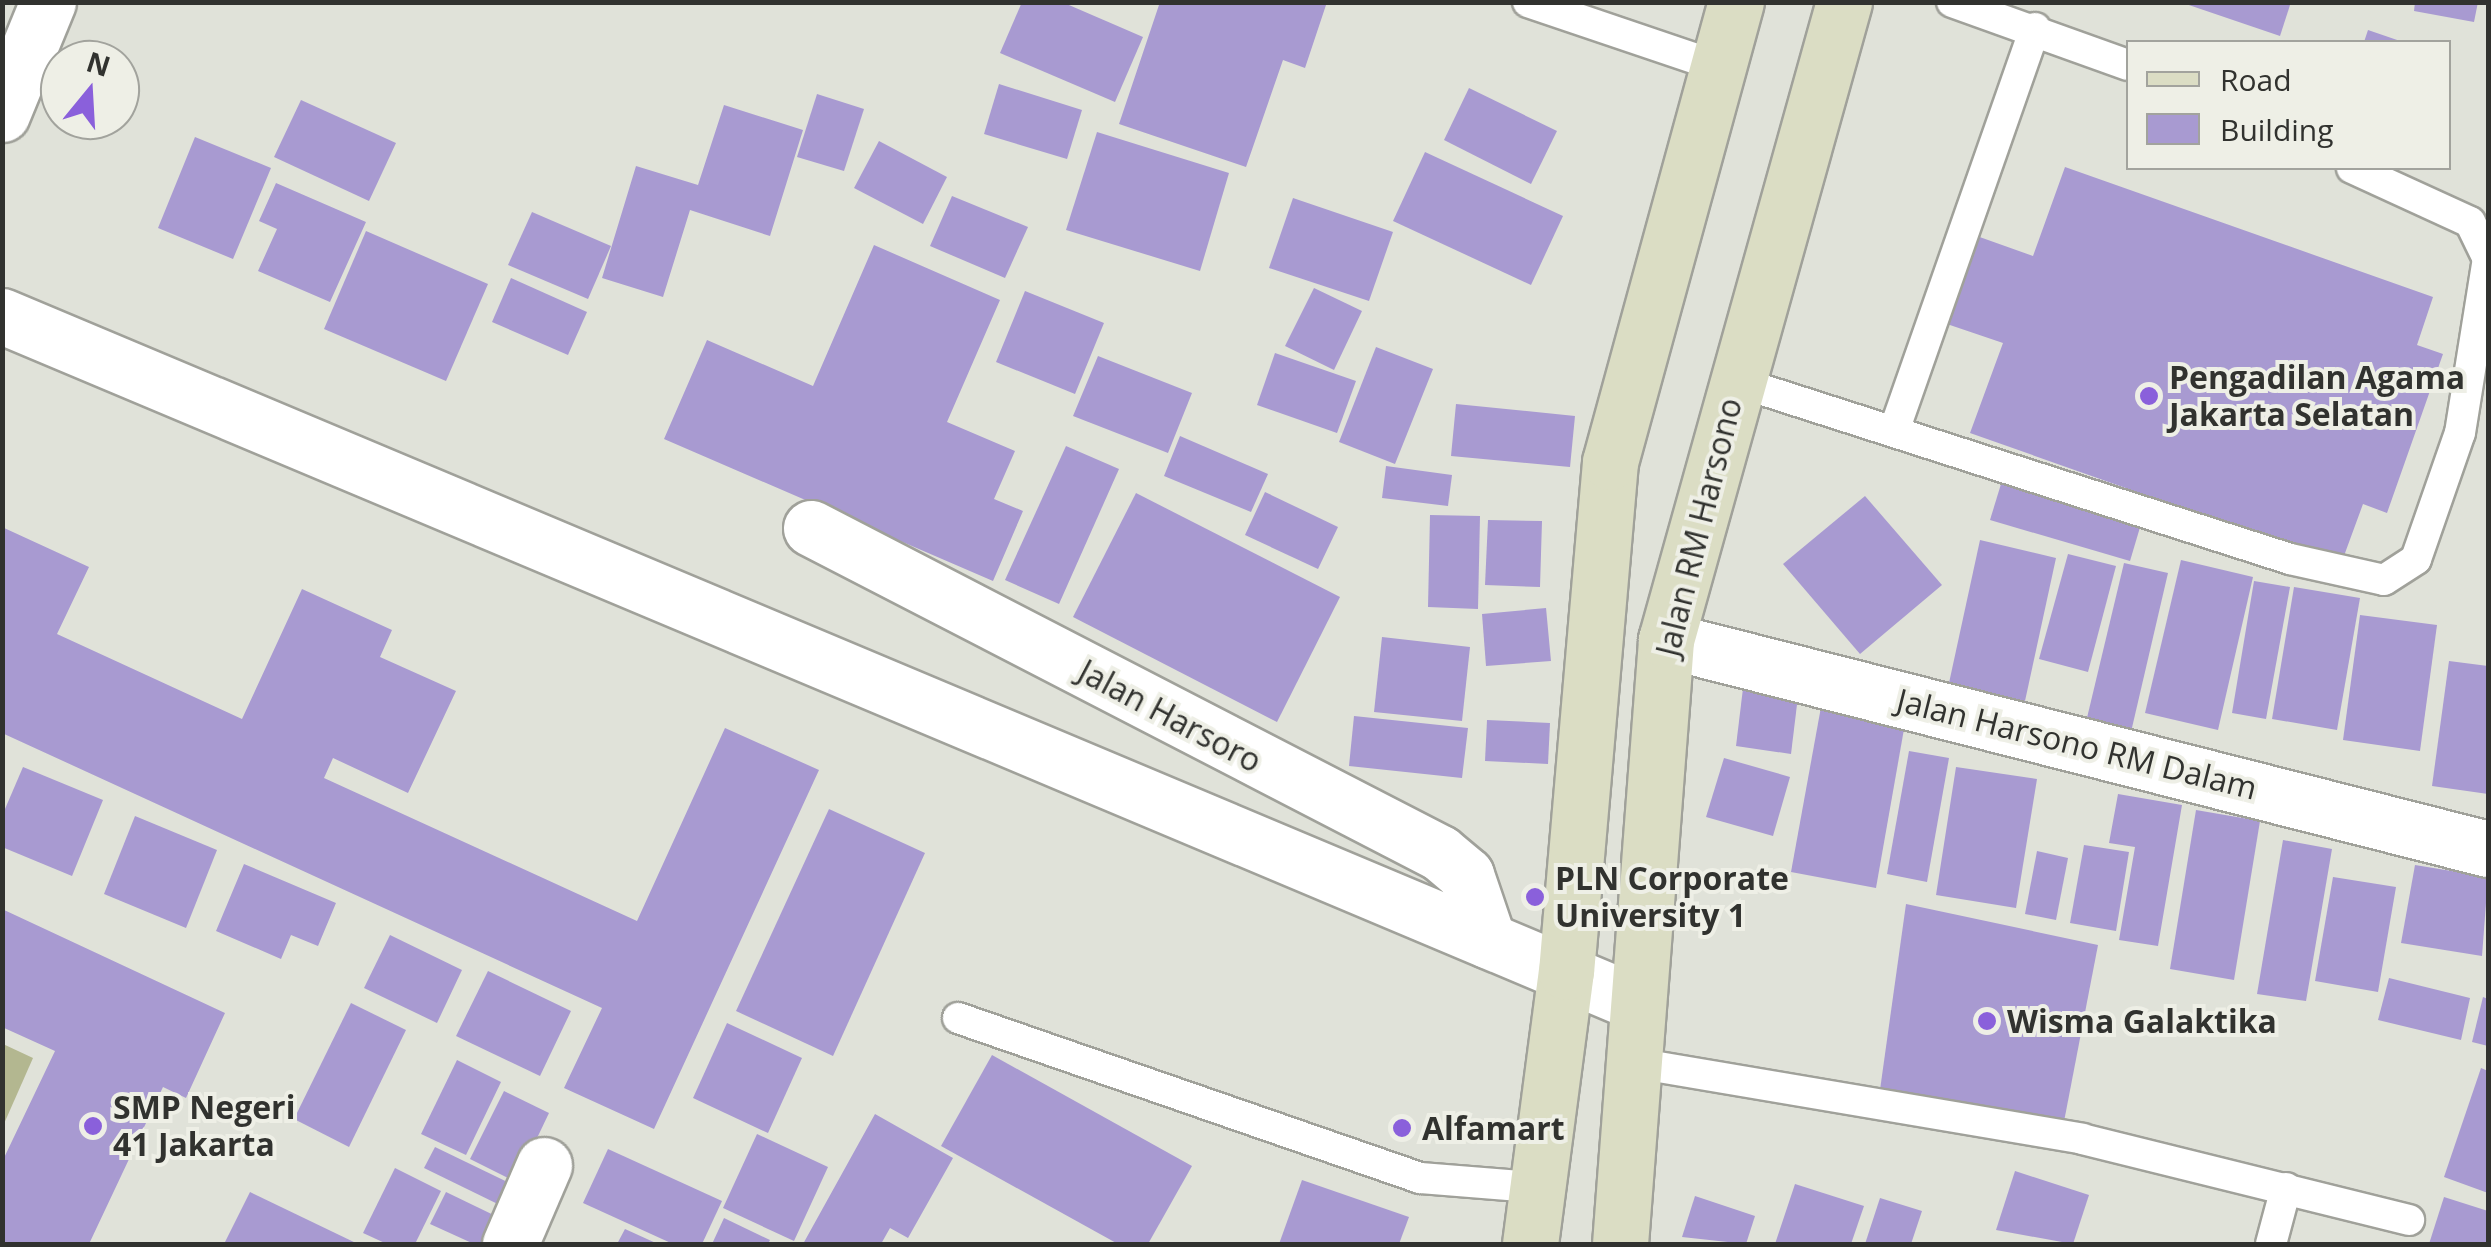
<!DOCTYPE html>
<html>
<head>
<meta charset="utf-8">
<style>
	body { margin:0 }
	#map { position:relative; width:2491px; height:1247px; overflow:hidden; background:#e0e2d9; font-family:"Open Sans",sans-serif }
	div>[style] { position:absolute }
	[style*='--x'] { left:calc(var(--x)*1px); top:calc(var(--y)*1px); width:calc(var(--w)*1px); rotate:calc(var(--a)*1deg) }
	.green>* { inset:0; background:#b3b790 }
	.building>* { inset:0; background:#a89ad1 }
	.roads { filter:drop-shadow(2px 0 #a0a19a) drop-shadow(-2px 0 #a0a19a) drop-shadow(0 2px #a0a19a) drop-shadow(0 -2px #a0a19a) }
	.lane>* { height:30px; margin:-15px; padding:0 15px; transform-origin:15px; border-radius:15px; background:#fff }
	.street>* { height:55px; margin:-27.5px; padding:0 27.5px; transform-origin:27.5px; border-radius:27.5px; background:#fff }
	.secondary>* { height:55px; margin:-27.5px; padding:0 27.5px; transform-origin:27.5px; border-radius:27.5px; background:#dbddc4 }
	.dots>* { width:28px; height:28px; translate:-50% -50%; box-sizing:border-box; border:5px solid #eeefe6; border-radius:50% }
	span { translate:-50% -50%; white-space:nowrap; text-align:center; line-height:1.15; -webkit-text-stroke:8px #eeefe6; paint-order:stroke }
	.poi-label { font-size:32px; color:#31322f; font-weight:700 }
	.left { translate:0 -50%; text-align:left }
	.street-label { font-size:32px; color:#31322f }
	.frame { position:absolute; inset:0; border:5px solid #31322f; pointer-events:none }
	.legend { position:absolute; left:2126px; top:40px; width:325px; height:130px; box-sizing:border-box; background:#eeefe6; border:2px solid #a2a39d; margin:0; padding:12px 18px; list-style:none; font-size:30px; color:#31322f }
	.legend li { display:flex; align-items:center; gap:20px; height:50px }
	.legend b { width:50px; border:2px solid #a2a39d }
	.north { position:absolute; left:40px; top:40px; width:100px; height:100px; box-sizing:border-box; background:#eeefe6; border:2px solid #a2a39d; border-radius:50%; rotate:18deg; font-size:28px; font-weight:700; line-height:40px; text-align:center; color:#31322f }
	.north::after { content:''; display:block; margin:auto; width:35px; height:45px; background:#8a60db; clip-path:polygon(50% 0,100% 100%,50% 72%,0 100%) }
</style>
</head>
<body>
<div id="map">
	<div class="green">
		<div style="clip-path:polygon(3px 1044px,33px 1058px,3px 1126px)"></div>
	</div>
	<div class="building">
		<div style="clip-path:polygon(1022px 2px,1062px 2px,1143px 37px,1115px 102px,1000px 53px)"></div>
		<div style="clip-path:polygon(1160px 2px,1327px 2px,1305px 68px,1283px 60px,1246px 167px,1119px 124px)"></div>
		<div style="clip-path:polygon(2180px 2px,2291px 2px,2280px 36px)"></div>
		<div style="clip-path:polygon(2415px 2px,2478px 2px,2474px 22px,2414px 11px)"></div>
		<div style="clip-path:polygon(2368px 30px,2403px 42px,2364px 42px)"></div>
		<div style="clip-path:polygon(999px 84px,1082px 110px,1067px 159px,984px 134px)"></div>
		<div style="clip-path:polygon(1469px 88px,1557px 131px,1531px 184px,1444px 140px)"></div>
		<div style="clip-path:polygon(817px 94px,864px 109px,844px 171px,797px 157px)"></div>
		<div style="clip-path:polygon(301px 100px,396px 143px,369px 201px,274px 157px)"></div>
		<div style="clip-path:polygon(724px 105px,803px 130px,770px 236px,690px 210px,663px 297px,602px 278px,636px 166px,698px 185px)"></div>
		<div style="clip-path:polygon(1097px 132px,1229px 173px,1200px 271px,1066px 230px)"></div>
		<div style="clip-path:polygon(195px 137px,271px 168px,233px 259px,158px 228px)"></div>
		<div style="clip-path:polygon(879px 141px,947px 177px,923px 224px,854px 188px)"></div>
		<div style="clip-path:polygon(1425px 152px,1563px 216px,1531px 285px,1393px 221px)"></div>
		<div style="clip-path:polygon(2065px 167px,2433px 297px,2417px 345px,2443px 354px,2387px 513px,2363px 504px,2341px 564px,1970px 433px,2003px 343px,1944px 323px,1974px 235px,2033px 256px)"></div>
		<div style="clip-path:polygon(276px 183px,366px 222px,330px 302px,258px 271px,277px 229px,259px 221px)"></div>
		<div style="clip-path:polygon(952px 196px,1028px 227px,1005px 278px,930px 246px)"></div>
		<div style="clip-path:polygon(1293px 198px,1393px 232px,1369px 301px,1269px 268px)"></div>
		<div style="clip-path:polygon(532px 212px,611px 246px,588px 299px,508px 265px)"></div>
		<div style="clip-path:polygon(366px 231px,488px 284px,446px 381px,324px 329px)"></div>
		<div style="clip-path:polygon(874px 245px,1000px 300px,947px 422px,1015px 451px,994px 499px,1023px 511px,993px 581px,664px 439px,707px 340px,813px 386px)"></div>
		<div style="clip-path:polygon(511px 278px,587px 312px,568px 355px,492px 322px)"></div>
		<div style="clip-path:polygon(1314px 288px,1362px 311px,1334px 370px,1285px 346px)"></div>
		<div style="clip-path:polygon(1025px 291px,1104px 323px,1075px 394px,996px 362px)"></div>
		<div style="clip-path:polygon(1376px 347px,1433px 369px,1395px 464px,1339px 442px)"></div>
		<div style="clip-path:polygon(1275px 353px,1356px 381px,1337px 433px,1257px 405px)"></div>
		<div style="clip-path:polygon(1098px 356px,1192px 393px,1168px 453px,1073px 416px)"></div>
		<div style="clip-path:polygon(1456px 404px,1575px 416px,1570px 467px,1451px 456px)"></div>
		<div style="clip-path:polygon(1180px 436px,1268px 474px,1251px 512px,1164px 476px)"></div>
		<div style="clip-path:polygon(1066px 446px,1119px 469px,1059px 604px,1005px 580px)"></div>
		<div style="clip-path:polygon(1386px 466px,1452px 475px,1448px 506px,1382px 498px)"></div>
		<div style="clip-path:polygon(2001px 484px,2141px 524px,2130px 561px,1990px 520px)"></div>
		<div style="clip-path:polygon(1265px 492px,1338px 527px,1318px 569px,1245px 535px)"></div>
		<div style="clip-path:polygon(1136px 493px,1340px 597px,1277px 722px,1073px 617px)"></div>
		<div style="clip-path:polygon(1865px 496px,1942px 585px,1860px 654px,1783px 564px)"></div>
		<div style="clip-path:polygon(1430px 515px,1480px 516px,1478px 609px,1428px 607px)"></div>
		<div style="clip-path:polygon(1488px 520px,1542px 521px,1540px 587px,1485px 585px)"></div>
		<div style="clip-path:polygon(2px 527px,89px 567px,57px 634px,242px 719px,302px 589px,392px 630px,380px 657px,456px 691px,408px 793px,333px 758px,324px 778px,637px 921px,725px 728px,819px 770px,654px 1129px,564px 1088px,602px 1008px,2px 733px)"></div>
		<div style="clip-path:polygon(1980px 540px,2056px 558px,2025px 701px,1949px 683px)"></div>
		<div style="clip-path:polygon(2068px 554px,2116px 566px,2088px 672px,2039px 659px)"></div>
		<div style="clip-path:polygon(2181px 560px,2253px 577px,2218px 730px,2145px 713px)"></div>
		<div style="clip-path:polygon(2124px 563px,2168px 573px,2131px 732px,2086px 722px)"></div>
		<div style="clip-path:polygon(2254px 581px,2290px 587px,2266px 719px,2232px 713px)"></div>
		<div style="clip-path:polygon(2294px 587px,2360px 598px,2337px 730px,2272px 719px)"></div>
		<div style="clip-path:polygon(1546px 608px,1551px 661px,1486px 666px,1482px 614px)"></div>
		<div style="clip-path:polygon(2360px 615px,2437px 625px,2420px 751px,2343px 740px)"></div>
		<div style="clip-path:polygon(1382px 637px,1470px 647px,1462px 721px,1374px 712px)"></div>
		<div style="clip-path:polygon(2449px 661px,2488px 666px,2488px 794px,2432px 786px)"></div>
		<div style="clip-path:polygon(1744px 680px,1799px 688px,1791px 754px,1736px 746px)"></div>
		<div style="clip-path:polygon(1823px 696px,1907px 712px,1876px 888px,1791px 872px)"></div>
		<div style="clip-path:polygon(1354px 716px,1468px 728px,1462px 778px,1349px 766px)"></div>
		<div style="clip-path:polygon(1487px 720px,1550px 723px,1548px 764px,1485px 761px)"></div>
		<div style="clip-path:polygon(1909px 751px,1949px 758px,1927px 882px,1887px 874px)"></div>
		<div style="clip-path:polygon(1724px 758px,1790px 777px,1773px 836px,1706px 817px)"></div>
		<div style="clip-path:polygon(23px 767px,103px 800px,72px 876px,2px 847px,2px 816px)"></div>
		<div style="clip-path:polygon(1956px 767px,2037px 779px,2016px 908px,1936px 895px)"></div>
		<div style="clip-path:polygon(2118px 794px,2182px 805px,2158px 946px,2119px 940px,2135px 847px,2109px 843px)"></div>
		<div style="clip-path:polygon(829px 809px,925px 853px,833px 1056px,736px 1011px)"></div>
		<div style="clip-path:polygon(2196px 810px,2260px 821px,2234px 980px,2170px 969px)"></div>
		<div style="clip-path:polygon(135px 816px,217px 850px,186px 928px,104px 894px)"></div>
		<div style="clip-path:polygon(2283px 840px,2332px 849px,2306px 1001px,2257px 994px)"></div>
		<div style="clip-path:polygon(2084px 845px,2129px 852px,2116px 931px,2070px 923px)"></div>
		<div style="clip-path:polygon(2037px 851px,2068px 858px,2056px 920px,2025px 914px)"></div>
		<div style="clip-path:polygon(244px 864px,336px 903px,318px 946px,291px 935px,281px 959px,216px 931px)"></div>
		<div style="clip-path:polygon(2415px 865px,2488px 877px,2482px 956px,2401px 943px)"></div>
		<div style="clip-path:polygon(2333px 877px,2396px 887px,2378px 992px,2315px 981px)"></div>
		<div style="clip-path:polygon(1906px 904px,2098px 945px,2062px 1132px,1879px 1097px)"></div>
		<div style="clip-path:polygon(2px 909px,225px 1013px,186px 1098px,163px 1087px,89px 1244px,2px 1244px,2px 1162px,55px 1051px,2px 1027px)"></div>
		<div style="clip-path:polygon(390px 935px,462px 970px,437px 1023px,364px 988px)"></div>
		<div style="clip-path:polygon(488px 971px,571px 1011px,540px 1076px,456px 1036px)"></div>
		<div style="clip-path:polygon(2389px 978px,2470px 998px,2461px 1040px,2378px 1020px)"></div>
		<div style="clip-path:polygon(2483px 997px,2488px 999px,2488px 1046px,2472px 1042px)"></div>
		<div style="clip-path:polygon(351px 1003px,406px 1030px,349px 1147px,294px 1119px)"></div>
		<div style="clip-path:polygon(727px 1023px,802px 1058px,768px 1133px,693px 1098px)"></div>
		<div style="clip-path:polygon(992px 1055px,1192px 1166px,1148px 1244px,1118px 1244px,941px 1146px)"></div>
		<div style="clip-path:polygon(457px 1060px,501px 1082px,466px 1155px,421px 1134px)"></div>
		<div style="clip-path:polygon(2481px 1068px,2488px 1071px,2488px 1193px,2444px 1177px)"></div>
		<div style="clip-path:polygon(504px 1091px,549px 1113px,516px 1182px,470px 1159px)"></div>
		<div style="clip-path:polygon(875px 1114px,953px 1158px,908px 1238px,890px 1228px,881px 1244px,803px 1244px)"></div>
		<div style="clip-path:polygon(757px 1134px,828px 1167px,794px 1241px,723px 1208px)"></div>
		<div style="clip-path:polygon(435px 1147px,526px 1191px,514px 1212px,424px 1168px)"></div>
		<div style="clip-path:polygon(608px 1149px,722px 1201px,702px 1244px,673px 1244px,583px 1203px)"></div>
		<div style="clip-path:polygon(395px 1168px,441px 1191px,415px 1244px,387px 1244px,363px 1233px)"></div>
		<div style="clip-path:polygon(2015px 1171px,2089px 1195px,2073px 1244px,1996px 1230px)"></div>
		<div style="clip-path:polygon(1302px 1180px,1409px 1217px,1399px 1244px,1279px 1244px)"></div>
		<div style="clip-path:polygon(1795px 1184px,1864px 1206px,1851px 1244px,1775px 1244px)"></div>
		<div style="clip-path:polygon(250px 1192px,358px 1244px,224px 1244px)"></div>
		<div style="clip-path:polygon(446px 1192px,506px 1221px,496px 1244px,474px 1244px,430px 1224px)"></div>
		<div style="clip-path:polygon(1695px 1196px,1755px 1216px,1746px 1244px,1682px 1237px)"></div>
		<div style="clip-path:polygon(2444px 1197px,2488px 1211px,2488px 1244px,2429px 1244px)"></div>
		<div style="clip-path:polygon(1880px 1198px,1922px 1211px,1911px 1244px,1865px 1244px)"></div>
		<div style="clip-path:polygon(724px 1218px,770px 1240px,768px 1244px,712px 1244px)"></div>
		<div style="clip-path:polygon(625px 1229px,658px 1244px,617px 1244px)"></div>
	</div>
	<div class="roads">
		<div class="lane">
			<div style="--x:1528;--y:2;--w:206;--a:18.7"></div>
			<div style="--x:1952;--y:2;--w:187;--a:19.7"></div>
			<div style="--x:1735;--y:381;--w:583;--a:17.78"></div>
			<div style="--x:2290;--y:559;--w:96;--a:12.6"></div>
			<div style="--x:2384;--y:580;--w:38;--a:-33"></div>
			<div style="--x:2416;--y:559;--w:133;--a:-70.8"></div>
			<div style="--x:2460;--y:433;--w:176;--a:-80.9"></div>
			<div style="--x:2488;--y:259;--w:41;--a:-115.9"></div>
			<div style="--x:2470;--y:222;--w:130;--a:-155.4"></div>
			<div style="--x:1894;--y:431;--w:427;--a:-70.7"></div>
			<div style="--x:958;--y:1018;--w:489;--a:19.1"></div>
			<div style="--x:1420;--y:1178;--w:123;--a:4.6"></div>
			<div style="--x:1635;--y:1063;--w:453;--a:9.6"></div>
			<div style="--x:2082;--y:1139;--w:337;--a:13.9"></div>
			<div style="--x:2271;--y:1244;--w:58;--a:-75"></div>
		</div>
		<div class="street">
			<div style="--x:2;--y:114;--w:121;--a:-67.7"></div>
			<div style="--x:2;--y:316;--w:1773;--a:22.79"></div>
			<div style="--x:811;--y:528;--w:708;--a:27.33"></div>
			<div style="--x:1440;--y:853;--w:34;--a:40"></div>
			<div style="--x:1466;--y:875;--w:69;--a:71.3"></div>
			<div style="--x:1666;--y:640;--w:848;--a:14.27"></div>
			<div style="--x:510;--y:1244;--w:86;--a:-66.7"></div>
		</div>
		<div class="secondary">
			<div style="--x:1530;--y:1244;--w:274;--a:-82.5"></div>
			<div style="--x:1566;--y:972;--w:512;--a:-85.07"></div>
			<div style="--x:1610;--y:462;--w:477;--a:-74.7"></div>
			<div style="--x:1620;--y:1244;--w:606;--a:-85.64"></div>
			<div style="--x:1666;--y:640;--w:662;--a:-74.41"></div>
		</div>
	</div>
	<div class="dots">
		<div style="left:2149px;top:396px;background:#8a60db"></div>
		<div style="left:1535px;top:897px;background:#8a60db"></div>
		<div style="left:1987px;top:1021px;background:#8a60db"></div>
		<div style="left:93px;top:1126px;background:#8a60db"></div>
		<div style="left:1402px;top:1128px;background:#8a60db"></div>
	</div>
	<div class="poi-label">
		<span class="left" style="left:2169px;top:396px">Pengadilan Agama<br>Jakarta Selatan</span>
		<span class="left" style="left:1555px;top:897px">PLN Corporate<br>University 1</span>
		<span class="left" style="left:2007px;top:1021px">Wisma Galaktika</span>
		<span class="left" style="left:113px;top:1126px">SMP Negeri<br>41 Jakarta</span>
		<span class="left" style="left:1422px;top:1128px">Alfamart</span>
	</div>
	<div class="street-label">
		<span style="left:1699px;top:527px;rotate:-76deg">Jalan RM Harsono</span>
		<span style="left:1170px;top:716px;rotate:28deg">Jalan Harsoro</span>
		<span style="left:2077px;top:744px;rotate:14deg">Jalan Harsono RM Dalam</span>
	</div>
	<div class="frame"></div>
	<ul class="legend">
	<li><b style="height:12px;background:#dbddc4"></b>Road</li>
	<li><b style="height:28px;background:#a89ad1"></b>Building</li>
	</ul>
	<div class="north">N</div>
</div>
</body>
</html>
